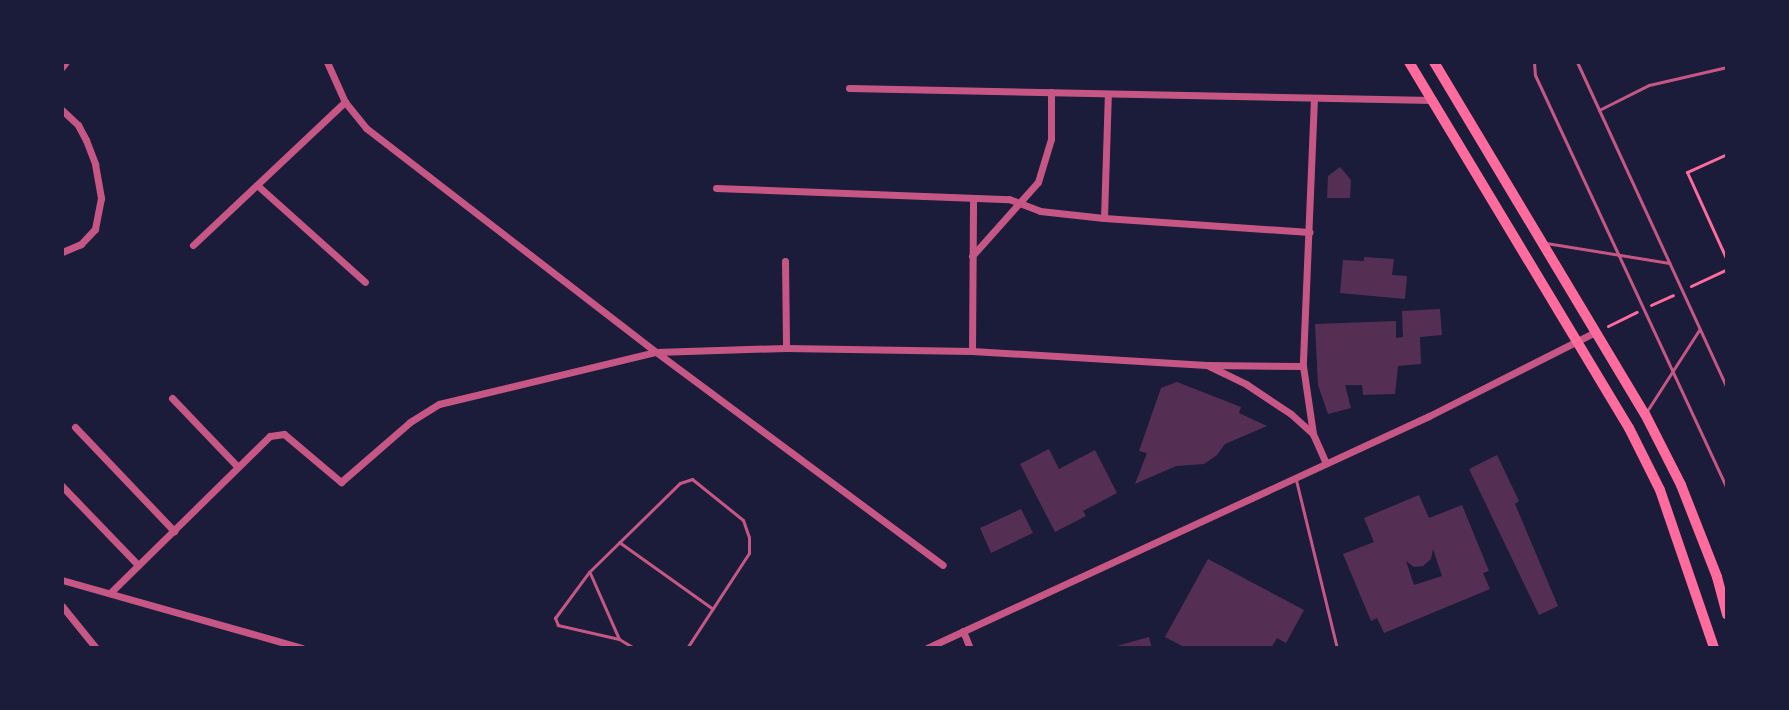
<!DOCTYPE html>
<html>
<head>
<meta charset="utf-8">
<style>
	body { margin:0 }
	#map { position:relative; width:1789px; height:710px; overflow:hidden; background:#1b1b3a; font-family:"Exo 2",sans-serif }
	div>[style] { position:absolute }
	[style*='--x'] { left:calc(var(--x)*1px); top:calc(var(--y)*1px); width:calc(var(--w)*1px); rotate:calc(var(--a)*1deg) }
	.building>* { inset:0; background:#542f53 }
	.path>* { height:3px; margin:-1.5px; padding:0 1.5px; transform-origin:1.5px; border-radius:1.5px; background:#ff6b9d }
	.service>* { height:3px; margin:-1.5px; padding:0 1.5px; transform-origin:1.5px; border-radius:1.5px; background:#c65784 }
	.minor>* { height:7px; margin:-3.5px; padding:0 3.5px; transform-origin:3.5px; border-radius:3.5px; background:#c65784 }
	.secondary>* { height:10px; margin:-5px; padding:0 5px; transform-origin:5px; border-radius:5px; background:#ff6b9d }
	span { translate:-50% -50%; white-space:nowrap; text-align:center; line-height:1.15; -webkit-text-stroke:8px #1b1b3a; paint-order:stroke }
	.frame { position:absolute; inset:0; border:64px solid #1b1b3a; pointer-events:none }
</style>
</head>
<body>
<div id="map">
	<div class="building">
		<div style="clip-path:polygon(1340px 167px,1351px 180px,1350px 198px,1327px 198px,1328px 176px)"></div>
		<div style="clip-path:polygon(1364px 257px,1394px 259px,1392px 275px,1407px 276px,1405px 299px,1340px 293px,1343px 260px,1364px 261px)"></div>
		<div style="clip-path:polygon(1440px 309px,1442px 335px,1420px 337px,1421px 364px,1398px 366px,1395px 394px,1363px 395px,1362px 385px,1345px 385px,1351px 408px,1328px 414px,1318px 385px,1315px 324px,1396px 321px,1396px 338px,1403px 337px,1402px 311px)"></div>
		<div style="clip-path:polygon(1177px 382px,1241px 407px,1239px 413px,1267px 426px,1225px 444px,1217px 455px,1204px 464px,1176px 466px,1135px 484px,1147px 453px,1139px 451px,1161px 388px)"></div>
		<div style="clip-path:polygon(1049px 449px,1059px 469px,1095px 450px,1117px 493px,1083px 511px,1086px 516px,1055px 532px,1020px 464px)"></div>
		<div style="clip-path:polygon(1497px 455px,1519px 501px,1515px 504px,1558px 606px,1539px 615px,1469px 469px)"></div>
		<div style="clip-path:polygon(evenodd,1419px 495px,1429px 518px,1462px 505px,1489px 571px,1483px 573px,1490px 589px,1384px 633px,1377px 618px,1371px 621px,1343px 554px,1374px 542px,1364px 518px,1419px 495px,1433px 549px,1442px 576px,1414px 585px,1406px 561px,1414px 567px,1423px 566px,1431px 559px,1433px 549px)"></div>
		<div style="clip-path:polygon(1021px 509px,1033px 533px,991px 553px,980px 528px)"></div>
		<div style="clip-path:polygon(1208px 559px,1304px 610px,1286px 643px,1277px 638px,1271px 648px,1186px 648px,1165px 637px)"></div>
		<div style="clip-path:polygon(1149px 637px,1152px 648px,1114px 648px,1113px 647px)"></div>
	</div>
	<div class="path">
		<div style="--x:1727;--y:154;--w:44;--a:155.8"></div>
		<div style="--x:1687;--y:172;--w:97;--a:65.6"></div>
		<div style="--x:1691;--y:286;--w:40;--a:-25"></div>
		<div style="--x:1651;--y:305;--w:24;--a:-24"></div>
		<div style="--x:1608;--y:326;--w:32;--a:-26"></div>
	</div>
	<div class="service">
		<div style="--x:1534;--y:62;--w:13;--a:86"></div>
		<div style="--x:1535;--y:75;--w:456;--a:65.1"></div>
		<div style="--x:1577;--y:62;--w:359;--a:65.3"></div>
		<div style="--x:1599;--y:110;--w:56;--a:-26.6"></div>
		<div style="--x:1649;--y:85;--w:80;--a:-13"></div>
		<div style="--x:1546;--y:243;--w:125;--a:9.2"></div>
		<div style="--x:1647;--y:411;--w:96;--a:-57.3"></div>
		<div style="--x:1296;--y:480;--w:173;--a:76.3"></div>
		<div style="--x:619;--y:542;--w:115;--a:35.5"></div>
		<div style="--x:590;--y:573;--w:72;--a:66.3"></div>
		<div style="--x:634;--y:648;--w:17;--a:-149"></div>
		<div style="--x:619;--y:639;--w:63;--a:-167.1"></div>
		<div style="--x:558;--y:625;--w:8;--a:-113"></div>
		<div style="--x:555;--y:618;--w:57;--a:-53.5"></div>
		<div style="--x:589;--y:572;--w:127;--a:-44.4"></div>
		<div style="--x:680;--y:483;--w:13;--a:-18"></div>
		<div style="--x:692;--y:479;--w:65;--a:38.8"></div>
		<div style="--x:743;--y:520;--w:18;--a:71"></div>
		<div style="--x:749;--y:537;--w:16;--a:90"></div>
		<div style="--x:749;--y:553;--w:113;--a:123.1"></div>
	</div>
	<div class="minor">
		<div style="--x:327;--y:62;--w:44;--a:65.8"></div>
		<div style="--x:345;--y:102;--w:33;--a:51"></div>
		<div style="--x:366;--y:128;--w:366;--a:37.7"></div>
		<div style="--x:656;--y:352;--w:357;--a:36.6"></div>
		<div style="--x:62;--y:67;--w:6;--a:-51"></div>
		<div style="--x:849;--y:88;--w:583;--a:1.18"></div>
		<div style="--x:1314;--y:98;--w:268;--a:92.4"></div>
		<div style="--x:1303;--y:366;--w:69;--a:81.6"></div>
		<div style="--x:1313;--y:434;--w:32;--a:66"></div>
		<div style="--x:62;--y:110;--w:22;--a:43"></div>
		<div style="--x:78;--y:125;--w:17;--a:62"></div>
		<div style="--x:86;--y:140;--w:26;--a:69"></div>
		<div style="--x:95;--y:164;--w:35;--a:80"></div>
		<div style="--x:101;--y:198;--w:32;--a:101"></div>
		<div style="--x:95;--y:229;--w:21;--a:133"></div>
		<div style="--x:81;--y:244;--w:21;--a:157"></div>
		<div style="--x:257;--y:185;--w:145;--a:41.9"></div>
		<div style="--x:716;--y:188;--w:293;--a:2.2"></div>
		<div style="--x:1009;--y:199;--w:33;--a:21"></div>
		<div style="--x:1040;--y:211;--w:64;--a:6.2"></div>
		<div style="--x:1104;--y:218;--w:206;--a:3.9"></div>
		<div style="--x:1104;--y:218;--w:124;--a:-88.2"></div>
		<div style="--x:193;--y:245;--w:209;--a:-43.3"></div>
		<div style="--x:972;--y:256;--w:99;--a:-48.3"></div>
		<div style="--x:1038;--y:182;--w:45;--a:-73.2"></div>
		<div style="--x:1051;--y:139;--w:47;--a:-90"></div>
		<div style="--x:785;--y:261;--w:87;--a:89.3"></div>
		<div style="--x:972;--y:351;--w:152;--a:-89.6"></div>
		<div style="--x:1209;--y:366;--w:41;--a:25.9"></div>
		<div style="--x:1246;--y:384;--w:54;--a:33.7"></div>
		<div style="--x:1291;--y:414;--w:28;--a:42"></div>
		<div style="--x:172;--y:398;--w:94;--a:46.3"></div>
		<div style="--x:75;--y:427;--w:144;--a:46.4"></div>
		<div style="--x:62;--y:486;--w:110;--a:46.1"></div>
		<div style="--x:62;--y:580;--w:249;--a:15.8"></div>
		<div style="--x:110;--y:593;--w:224;--a:-44.5"></div>
		<div style="--x:270;--y:436;--w:14;--a:-8"></div>
		<div style="--x:284;--y:434;--w:75;--a:40.1"></div>
		<div style="--x:341;--y:482;--w:91;--a:-41"></div>
		<div style="--x:410;--y:422;--w:34;--a:-32"></div>
		<div style="--x:439;--y:404;--w:223;--a:-13.5"></div>
		<div style="--x:656;--y:352;--w:130;--a:-1.8"></div>
		<div style="--x:786;--y:348;--w:186;--a:0.9"></div>
		<div style="--x:972;--y:351;--w:235;--a:3.4"></div>
		<div style="--x:1207;--y:365;--w:96;--a:0.6"></div>
		<div style="--x:62;--y:606;--w:54;--a:51"></div>
		<div style="--x:963;--y:631;--w:18;--a:68"></div>
		<div style="--x:927;--y:648;--w:553;--a:-24.8"></div>
		<div style="--x:1429;--y:416;--w:186;--a:-26.8"></div>
	</div>
	<div class="secondary">
		<div style="--x:1409;--y:62;--w:427;--a:59"></div>
		<div style="--x:1629;--y:428;--w:69;--a:63.4"></div>
		<div style="--x:1660;--y:490;--w:167;--a:71.1"></div>
		<div style="--x:1434;--y:62;--w:410;--a:59.1"></div>
		<div style="--x:1645;--y:414;--w:80;--a:63.1"></div>
		<div style="--x:1681;--y:485;--w:99;--a:68.6"></div>
		<div style="--x:1717;--y:577;--w:39;--a:75"></div>
	</div>
	<div class="frame"></div>
</div>
</body>
</html>
